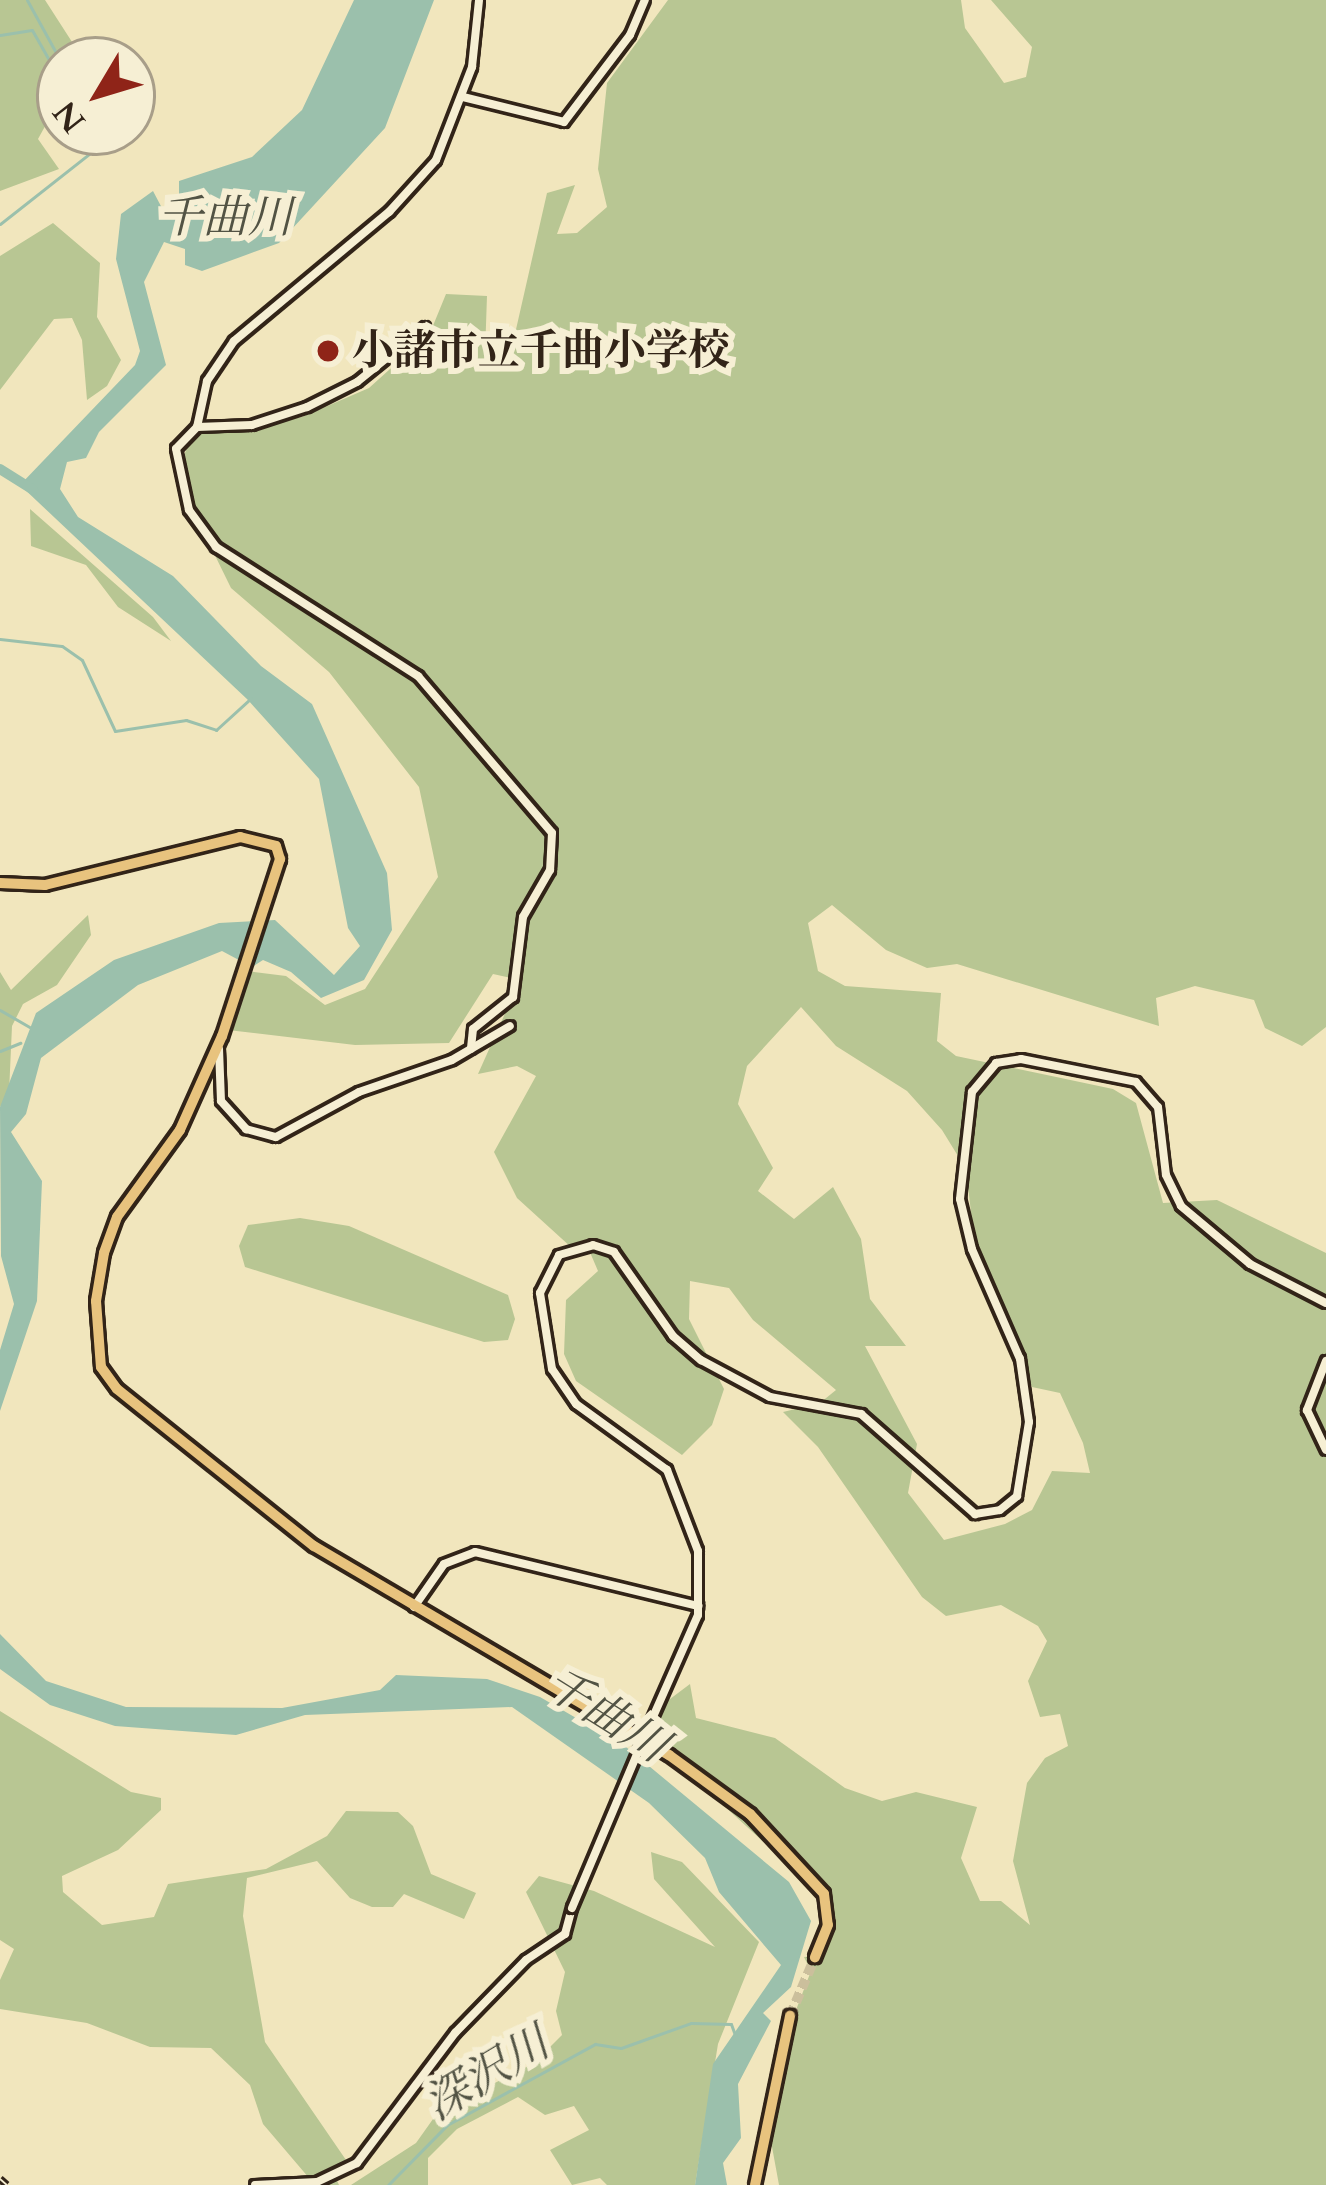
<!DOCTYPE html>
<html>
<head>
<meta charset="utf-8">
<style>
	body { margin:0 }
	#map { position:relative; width:1326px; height:2185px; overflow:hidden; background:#f1e6bd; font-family:Cardo,"Noto Serif JP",serif }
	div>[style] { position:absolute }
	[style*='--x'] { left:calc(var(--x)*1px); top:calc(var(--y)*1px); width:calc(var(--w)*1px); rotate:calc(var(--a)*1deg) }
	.green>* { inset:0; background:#b8c693 }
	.water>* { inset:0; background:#9bc0ac }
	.stream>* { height:3px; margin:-1.5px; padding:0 1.5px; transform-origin:1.5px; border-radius:1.5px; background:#9bc0ac }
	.river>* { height:10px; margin:-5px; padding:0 5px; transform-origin:5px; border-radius:5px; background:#9bc0ac }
	.primary-tunnel>* { height:10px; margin-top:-5px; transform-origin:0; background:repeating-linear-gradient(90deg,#cbbf9c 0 10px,transparent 0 15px) }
	.roads { filter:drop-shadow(3px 0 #322418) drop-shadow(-3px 0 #322418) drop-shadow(0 3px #322418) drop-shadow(0 -3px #322418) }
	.secondary>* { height:8px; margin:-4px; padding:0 4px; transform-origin:4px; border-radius:4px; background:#f6efd4 }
	.primary>* { height:10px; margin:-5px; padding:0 5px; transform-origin:5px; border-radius:5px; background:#e8c37e }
	.rail>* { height:8px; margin-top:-4px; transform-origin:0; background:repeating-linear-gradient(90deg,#f6efd4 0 9px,#322418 0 18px); box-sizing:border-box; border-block:3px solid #322418 }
	.bridges { filter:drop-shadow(3px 0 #322418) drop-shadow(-3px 0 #322418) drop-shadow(0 3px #322418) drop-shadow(0 -3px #322418) }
	.secondary-bridge>* { height:8px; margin:-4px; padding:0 4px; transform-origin:4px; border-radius:4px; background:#f6efd4 }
	.dots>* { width:33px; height:33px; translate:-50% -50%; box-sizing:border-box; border:6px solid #f6efd4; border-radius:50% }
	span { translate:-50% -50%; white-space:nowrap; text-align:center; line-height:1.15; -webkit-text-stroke:12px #f6efd4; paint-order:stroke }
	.poi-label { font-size:42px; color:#322418; font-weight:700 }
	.left { translate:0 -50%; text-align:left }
	.water-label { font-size:45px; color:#525344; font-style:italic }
	.north { position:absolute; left:36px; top:36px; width:120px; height:120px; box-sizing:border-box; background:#f6efd4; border:3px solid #a89e89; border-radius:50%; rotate:232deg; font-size:33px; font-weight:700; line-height:48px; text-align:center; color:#322418 }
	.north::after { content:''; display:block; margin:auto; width:42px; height:54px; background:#8f2418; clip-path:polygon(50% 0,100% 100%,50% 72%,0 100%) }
</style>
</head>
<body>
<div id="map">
	<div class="green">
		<div style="clip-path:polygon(0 0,45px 0,83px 59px,60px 60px,60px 99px,38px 139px,59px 169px,0 191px)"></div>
		<div style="clip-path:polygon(evenodd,668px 0,961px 0,965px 28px,1004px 83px,1026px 77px,1032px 47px,991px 0,1326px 0,1326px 1027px,1302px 1046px,1265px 1028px,1254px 1000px,1195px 986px,1156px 998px,1159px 1026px,957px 964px,927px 968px,886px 950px,832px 905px,808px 923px,818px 971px,845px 986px,941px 993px,937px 1041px,956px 1056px,1113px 1089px,1136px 1103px,1163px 1203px,1217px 1200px,1326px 1253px,1326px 2185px,779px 2185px,770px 2136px,791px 2023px,811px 1971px,804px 1957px,817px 1956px,830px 1903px,648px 1736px,666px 1702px,690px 1684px,696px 1718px,775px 1738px,845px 1788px,882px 1801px,916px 1792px,977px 1807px,961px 1858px,980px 1901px,1001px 1901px,1030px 1925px,1013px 1861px,1027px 1783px,1045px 1758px,1068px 1746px,1060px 1714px,1040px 1717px,1028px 1681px,1047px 1641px,1038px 1626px,1001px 1605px,946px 1616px,922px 1597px,818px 1447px,783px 1412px,820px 1403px,836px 1390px,753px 1320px,729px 1288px,690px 1281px,689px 1319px,724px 1389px,712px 1425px,682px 1455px,576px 1381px,564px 1354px,566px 1300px,598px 1271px,589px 1250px,572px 1248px,517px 1198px,494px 1152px,536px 1076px,517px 1066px,478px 1074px,520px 980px,493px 974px,449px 1043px,355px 1045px,228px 1030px,247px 971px,286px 976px,325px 1005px,365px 989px,438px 877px,419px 787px,329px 672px,231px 588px,176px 476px,192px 435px,302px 417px,369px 388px,430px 333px,446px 294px,487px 296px,485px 354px,512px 347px,547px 193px,575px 185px,557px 234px,577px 233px,607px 207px,598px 169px,607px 83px,668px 0,801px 1007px,836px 1046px,907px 1091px,942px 1130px,966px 1169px,975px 1247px,1032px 1387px,1060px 1393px,1083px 1443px,1090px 1473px,1052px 1471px,1032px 1510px,1005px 1524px,944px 1540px,908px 1493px,917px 1444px,865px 1346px,906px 1346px,870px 1299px,861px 1239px,833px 1187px,794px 1219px,758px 1191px,773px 1168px,738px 1104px,747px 1066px,801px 1007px)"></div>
		<div style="clip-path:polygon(53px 223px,100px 263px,97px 317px,121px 360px,107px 386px,87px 400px,82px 340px,72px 318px,54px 319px,0 390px,0 256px)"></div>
		<div style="clip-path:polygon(30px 509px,153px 617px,171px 641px,118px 607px,86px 565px,31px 546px)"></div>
		<div style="clip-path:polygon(88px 915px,91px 935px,57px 985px,23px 1004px,12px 1026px,9px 1093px,0 1107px,0 972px,11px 990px)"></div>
		<div style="clip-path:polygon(300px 1218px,349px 1226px,508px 1295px,515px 1319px,508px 1340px,484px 1342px,245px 1267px,239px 1246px,248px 1225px)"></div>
		<div style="clip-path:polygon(0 1711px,131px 1792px,161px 1798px,161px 1810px,118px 1850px,62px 1876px,63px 1892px,102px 1925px,154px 1917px,168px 1884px,266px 1869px,327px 1836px,346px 1811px,398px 1812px,413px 1826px,431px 1874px,476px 1893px,464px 1919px,404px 1894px,393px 1907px,372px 1907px,350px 1898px,317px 1861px,247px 1878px,243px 1916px,265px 2042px,346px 2160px,333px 2172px,339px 2185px,315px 2185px,263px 2124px,250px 2085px,211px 2048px,150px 2047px,87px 2023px,0 2009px,0 1980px,14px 1949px,0 1940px)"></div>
		<div style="clip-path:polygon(651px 1852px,682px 1862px,759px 1942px,718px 2044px,695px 2185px,607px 2185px,600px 2178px,572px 2185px,550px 2150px,589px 2130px,574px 2106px,545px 2115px,518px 2097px,457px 2129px,428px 2158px,428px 2185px,351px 2185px,416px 2143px,438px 2112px,534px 2063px,562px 2035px,556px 2011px,565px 1972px,526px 1892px,539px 1876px,594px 1891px,715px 1947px,654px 1879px)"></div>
	</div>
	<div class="water">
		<div style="clip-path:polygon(354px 0,434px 0,385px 128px,279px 243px,202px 271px,185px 265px,185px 249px,164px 242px,144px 282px,166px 365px,99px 432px,86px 458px,67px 462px,60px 489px,78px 517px,173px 576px,261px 666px,312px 704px,387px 873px,392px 930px,364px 980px,321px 998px,291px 972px,263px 960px,252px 967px,222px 951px,138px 985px,41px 1058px,26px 1114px,11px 1132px,42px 1181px,37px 1301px,0 1411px,0 1350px,14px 1304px,1px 1256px,0 1107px,36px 1013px,114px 960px,219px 923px,275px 920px,334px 975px,360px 946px,348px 928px,319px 779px,248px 700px,20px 485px,135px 365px,140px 351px,116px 259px,121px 214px,153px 191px,163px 210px,179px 205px,179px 181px,252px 157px,302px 110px)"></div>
		<div style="clip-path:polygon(0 1634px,46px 1681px,126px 1707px,282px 1708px,380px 1690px,396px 1675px,487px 1679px,540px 1697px,626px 1747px,789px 1882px,811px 1921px,791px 1987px,763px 2013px,771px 2021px,738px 2084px,741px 2138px,723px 2163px,727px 2185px,695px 2185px,713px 2064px,781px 1965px,719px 1892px,705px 1858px,649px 1803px,512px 1707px,305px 1715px,236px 1735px,115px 1726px,50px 1705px,0 1669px)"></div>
	</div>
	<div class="stream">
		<div style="--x:27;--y:0;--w:68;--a:61.2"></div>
		<div style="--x:0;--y:35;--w:32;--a:-9"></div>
		<div style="--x:32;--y:30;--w:56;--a:60.3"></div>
		<div style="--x:132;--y:119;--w:21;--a:-55"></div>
		<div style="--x:88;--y:132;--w:17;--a:65"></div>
		<div style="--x:0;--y:224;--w:149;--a:-38.2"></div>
		<div style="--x:0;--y:639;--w:62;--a:6.4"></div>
		<div style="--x:62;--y:646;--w:24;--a:35"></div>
		<div style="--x:82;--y:660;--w:78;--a:65.1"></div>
		<div style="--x:115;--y:731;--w:72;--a:-8.8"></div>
		<div style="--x:186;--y:720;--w:32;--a:18"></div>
		<div style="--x:216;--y:730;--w:47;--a:-42.4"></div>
		<div style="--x:0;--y:1010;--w:34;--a:30"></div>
		<div style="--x:0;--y:1051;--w:22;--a:-22"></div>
		<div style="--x:388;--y:2185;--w:84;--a:-45.5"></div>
		<div style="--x:447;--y:2125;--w:169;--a:-28.7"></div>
		<div style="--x:595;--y:2044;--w:26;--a:9"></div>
		<div style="--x:621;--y:2048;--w:74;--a:-19.7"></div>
		<div style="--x:691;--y:2023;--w:40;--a:1.4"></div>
		<div style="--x:731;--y:2024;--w:15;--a:70"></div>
	</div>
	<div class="river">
		<div style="--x:0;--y:469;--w:39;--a:32"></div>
	</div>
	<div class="primary-tunnel">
		<div style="--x:790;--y:2016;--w:64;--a:-67"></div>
	</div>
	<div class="roads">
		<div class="secondary">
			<div style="--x:463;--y:97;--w:104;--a:13.9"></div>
			<div style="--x:564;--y:122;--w:109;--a:-52.8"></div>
			<div style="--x:630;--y:35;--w:38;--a:-67"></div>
			<div style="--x:425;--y:327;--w:87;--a:141"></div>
			<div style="--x:357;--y:382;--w:56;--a:153.4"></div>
			<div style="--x:307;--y:407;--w:58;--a:161.9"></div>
			<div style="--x:252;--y:425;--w:55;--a:177.9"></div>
			<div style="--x:197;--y:427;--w:30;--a:134"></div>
			<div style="--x:176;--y:449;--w:62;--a:78"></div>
			<div style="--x:189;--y:510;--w:46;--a:53.9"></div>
			<div style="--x:216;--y:547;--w:240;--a:32.6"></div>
			<div style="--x:418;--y:676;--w:206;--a:49.5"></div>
			<div style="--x:552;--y:833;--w:37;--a:93"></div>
			<div style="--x:550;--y:870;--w:54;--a:119.9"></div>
			<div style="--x:523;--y:917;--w:81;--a:97.1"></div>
			<div style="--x:513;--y:997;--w:51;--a:141.3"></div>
			<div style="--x:473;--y:1029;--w:20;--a:96"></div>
			<div style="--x:197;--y:427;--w:47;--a:-77.7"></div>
			<div style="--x:207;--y:381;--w:48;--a:-56"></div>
			<div style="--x:234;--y:341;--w:202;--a:-39.8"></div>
			<div style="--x:389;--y:212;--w:70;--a:-47.9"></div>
			<div style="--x:436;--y:160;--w:100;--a:-68.8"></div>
			<div style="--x:472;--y:67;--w:67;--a:-84"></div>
			<div style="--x:219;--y:1049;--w:52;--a:87.8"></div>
			<div style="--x:221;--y:1101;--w:38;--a:48"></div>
			<div style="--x:246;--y:1129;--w:31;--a:15"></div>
			<div style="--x:276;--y:1137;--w:94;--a:-28.5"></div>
			<div style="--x:359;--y:1092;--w:98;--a:-19"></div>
			<div style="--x:452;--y:1060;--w:67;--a:-30.4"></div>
			<div style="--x:1326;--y:1361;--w:53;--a:111.2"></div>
			<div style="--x:1307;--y:1410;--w:44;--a:64.6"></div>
			<div style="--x:414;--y:1607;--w:52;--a:-55.1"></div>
			<div style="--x:444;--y:1564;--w:33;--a:-21"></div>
			<div style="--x:475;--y:1552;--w:230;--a:13.6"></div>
			<div style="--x:649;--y:1726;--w:121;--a:-66.2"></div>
			<div style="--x:698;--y:1615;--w:64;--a:-90"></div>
			<div style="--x:698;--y:1551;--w:87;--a:-110.9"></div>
			<div style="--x:667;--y:1470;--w:112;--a:-144"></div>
			<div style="--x:576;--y:1404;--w:42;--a:-124.4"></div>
			<div style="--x:552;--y:1369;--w:77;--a:-99"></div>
			<div style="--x:540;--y:1293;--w:42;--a:-63.4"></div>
			<div style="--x:559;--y:1255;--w:35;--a:-16"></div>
			<div style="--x:593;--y:1245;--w:22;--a:18"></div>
			<div style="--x:614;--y:1252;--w:103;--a:54.9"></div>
			<div style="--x:673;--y:1336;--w:37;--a:41"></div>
			<div style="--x:701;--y:1360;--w:78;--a:28.2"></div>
			<div style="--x:770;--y:1397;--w:93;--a:10.6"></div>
			<div style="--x:861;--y:1414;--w:152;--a:41.3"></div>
			<div style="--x:975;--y:1514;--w:25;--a:-9"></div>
			<div style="--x:1000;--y:1510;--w:22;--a:-39"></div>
			<div style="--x:1017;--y:1496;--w:75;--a:-80.8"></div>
			<div style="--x:1029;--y:1422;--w:64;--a:-98.1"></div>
			<div style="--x:1020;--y:1359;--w:120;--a:-113.6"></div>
			<div style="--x:972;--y:1249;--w:51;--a:-103.5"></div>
			<div style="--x:960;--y:1199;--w:108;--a:-83.6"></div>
			<div style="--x:972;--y:1092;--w:38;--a:-50"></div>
			<div style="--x:996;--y:1063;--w:25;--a:-9"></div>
			<div style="--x:1021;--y:1059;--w:117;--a:11.3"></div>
			<div style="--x:1136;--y:1082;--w:33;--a:49"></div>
			<div style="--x:1158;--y:1107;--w:68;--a:83.3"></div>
			<div style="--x:1166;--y:1175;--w:34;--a:64"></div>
			<div style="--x:1181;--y:1206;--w:90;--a:40"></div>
			<div style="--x:1250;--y:1264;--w:85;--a:27.2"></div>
			<div style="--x:255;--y:2185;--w:62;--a:-2.8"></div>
			<div style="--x:317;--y:2182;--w:44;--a:-25.4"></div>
			<div style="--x:357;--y:2163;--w:163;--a:-53"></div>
			<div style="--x:455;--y:2033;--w:102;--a:-45.8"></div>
			<div style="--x:526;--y:1960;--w:47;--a:-33.7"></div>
			<div style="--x:565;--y:1934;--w:27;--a:-75"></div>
		</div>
		<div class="primary">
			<div style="--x:0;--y:883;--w:45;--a:2.5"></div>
			<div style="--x:45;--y:885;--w:201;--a:-13.8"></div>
			<div style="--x:240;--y:837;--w:37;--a:14"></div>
			<div style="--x:276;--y:846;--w:14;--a:73"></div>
			<div style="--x:280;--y:859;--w:186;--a:108.1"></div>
			<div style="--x:222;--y:1036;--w:103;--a:114.1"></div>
			<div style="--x:180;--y:1130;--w:107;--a:125.9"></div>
			<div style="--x:117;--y:1217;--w:38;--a:110"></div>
			<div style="--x:104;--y:1253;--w:49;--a:99.5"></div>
			<div style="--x:96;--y:1301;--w:66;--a:85.7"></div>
			<div style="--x:101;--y:1367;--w:27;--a:54"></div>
			<div style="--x:117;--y:1389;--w:252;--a:38.6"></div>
			<div style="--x:314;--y:1546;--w:412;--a:30.5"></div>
			<div style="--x:669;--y:1755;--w:100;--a:36.1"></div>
			<div style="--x:750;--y:1814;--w:109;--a:47.2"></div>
			<div style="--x:824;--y:1894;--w:31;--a:83"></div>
			<div style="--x:828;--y:1925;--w:35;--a:112"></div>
			<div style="--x:755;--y:2185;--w:173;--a:-78.3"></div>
		</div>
	</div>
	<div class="rail">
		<div style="--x:0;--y:2179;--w:9;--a:41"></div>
	</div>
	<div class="bridges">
		<div class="secondary-bridge">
			<div style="--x:572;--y:1908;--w:198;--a:-67.1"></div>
		</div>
	</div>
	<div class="dots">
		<div style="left:328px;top:351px;background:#8f2418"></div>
	</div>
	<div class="poi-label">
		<span class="left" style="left:352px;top:351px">小諸市立千曲小学校</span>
	</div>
	<div class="water-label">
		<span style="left:225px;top:218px">千曲川</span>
		<span style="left:606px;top:1715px;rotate:32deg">千曲川</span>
		<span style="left:487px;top:2074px;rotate:-31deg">深沢川</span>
	</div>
	<div class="north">N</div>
</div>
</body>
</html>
